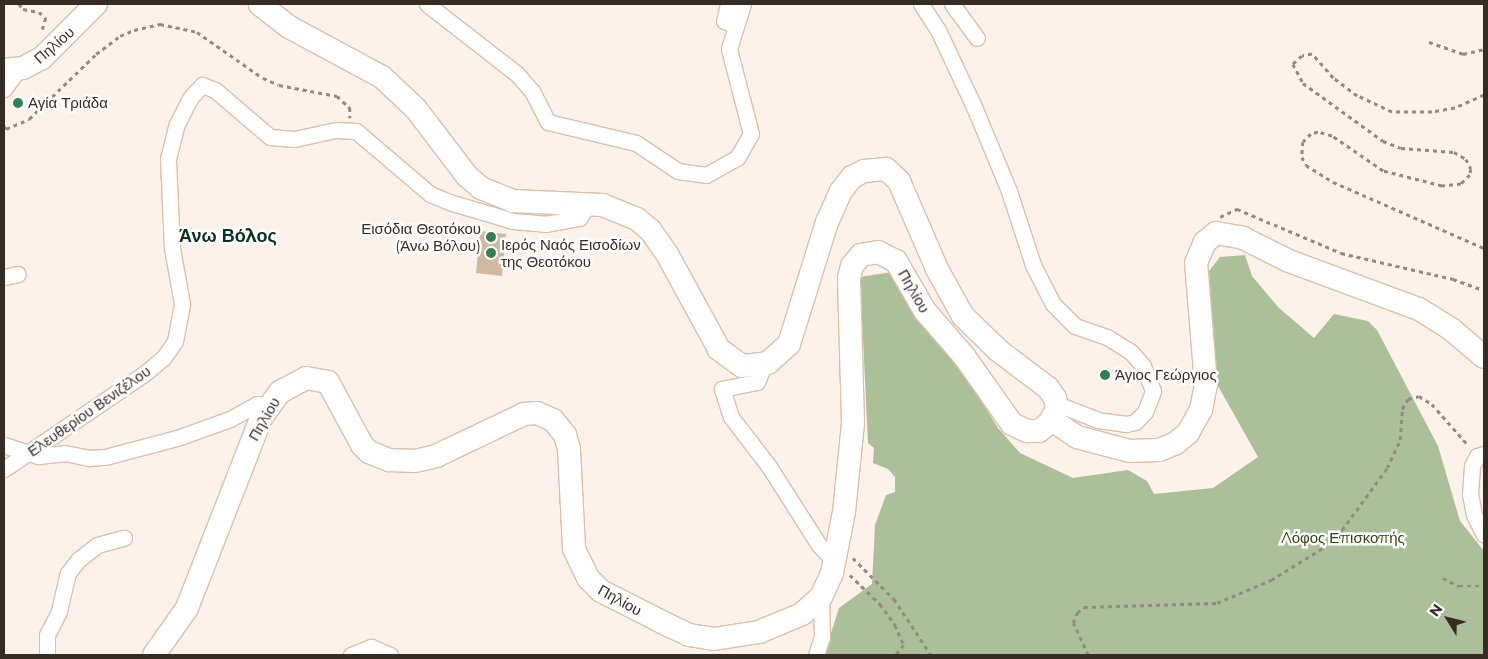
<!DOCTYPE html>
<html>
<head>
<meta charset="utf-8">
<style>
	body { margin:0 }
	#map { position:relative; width:1488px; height:659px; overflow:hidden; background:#fdf2e9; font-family:Montserrat,sans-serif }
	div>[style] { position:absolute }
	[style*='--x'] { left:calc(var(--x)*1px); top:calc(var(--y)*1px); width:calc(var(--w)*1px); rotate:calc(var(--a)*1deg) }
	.forest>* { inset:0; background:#abbf99 }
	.building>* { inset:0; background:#d1b8a1 }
	.path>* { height:2.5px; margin-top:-1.25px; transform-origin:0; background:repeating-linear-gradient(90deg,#958a81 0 4px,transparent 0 8px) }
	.roads { filter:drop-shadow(1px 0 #dbc0ab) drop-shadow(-1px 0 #dbc0ab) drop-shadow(0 1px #dbc0ab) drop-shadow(0 -1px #dbc0ab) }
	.street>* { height:15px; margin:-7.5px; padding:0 7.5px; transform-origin:7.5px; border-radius:7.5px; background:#fff }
	.secondary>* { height:22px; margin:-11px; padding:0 11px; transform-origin:11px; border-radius:11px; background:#fff }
	.dots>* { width:14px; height:14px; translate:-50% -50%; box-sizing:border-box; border:2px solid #fff; border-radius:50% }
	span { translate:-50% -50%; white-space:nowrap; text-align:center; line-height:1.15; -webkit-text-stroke:5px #fff; paint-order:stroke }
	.street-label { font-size:15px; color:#372c24 }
	.poi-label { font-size:15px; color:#372c24 }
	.left { translate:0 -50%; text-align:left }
	.right { translate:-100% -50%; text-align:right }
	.park-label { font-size:15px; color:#2e460c }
	.quarter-label { font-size:18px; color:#0a331e; font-weight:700 }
	.frame { position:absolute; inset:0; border:5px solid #372c24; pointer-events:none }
	.north { position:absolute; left:1423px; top:594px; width:50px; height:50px; -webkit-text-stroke:4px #fff; paint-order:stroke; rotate:306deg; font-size:14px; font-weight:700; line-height:20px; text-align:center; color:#372c24 }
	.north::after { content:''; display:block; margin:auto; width:18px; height:22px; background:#372c24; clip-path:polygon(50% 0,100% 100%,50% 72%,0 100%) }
</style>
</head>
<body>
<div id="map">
	<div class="forest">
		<div style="clip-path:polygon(1245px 255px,1252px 276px,1278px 307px,1314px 338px,1334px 314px,1368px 321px,1377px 330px,1438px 446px,1460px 521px,1484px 551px,1484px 655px,824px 655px,839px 608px,872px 584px,875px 525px,886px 495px,895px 492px,895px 477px,888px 469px,873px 463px,874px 448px,868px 443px,860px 277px,892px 272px,953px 355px,998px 428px,1020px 453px,1073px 478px,1128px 470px,1147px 481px,1154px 494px,1213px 488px,1258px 457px,1218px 386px,1209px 271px,1220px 257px)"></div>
	</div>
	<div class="building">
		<div style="clip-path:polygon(480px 231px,506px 234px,502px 276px,476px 273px)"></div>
	</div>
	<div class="path">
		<div style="--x:19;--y:4;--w:6;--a:51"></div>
		<div style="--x:23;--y:9;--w:16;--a:11"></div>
		<div style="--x:39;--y:12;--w:9;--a:41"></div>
		<div style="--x:46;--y:18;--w:14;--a:107"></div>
		<div style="--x:1429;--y:42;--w:36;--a:19"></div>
		<div style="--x:1463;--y:54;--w:22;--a:-13"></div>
		<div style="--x:1484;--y:95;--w:32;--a:156"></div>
		<div style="--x:1455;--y:108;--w:23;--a:170"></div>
		<div style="--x:1432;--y:112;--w:40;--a:180"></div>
		<div style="--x:1392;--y:112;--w:38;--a:-155"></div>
		<div style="--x:1357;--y:96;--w:30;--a:-143"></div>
		<div style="--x:1333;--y:78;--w:32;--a:-131"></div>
		<div style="--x:1312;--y:54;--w:10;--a:169"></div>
		<div style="--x:1302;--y:56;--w:12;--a:138"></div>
		<div style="--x:1293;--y:64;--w:21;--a:62"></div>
		<div style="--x:1303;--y:83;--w:99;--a:35.9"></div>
		<div style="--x:1383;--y:141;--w:19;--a:21"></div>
		<div style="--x:1401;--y:148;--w:53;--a:4.3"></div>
		<div style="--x:1454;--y:152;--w:14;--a:30"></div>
		<div style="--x:1466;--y:159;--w:11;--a:63"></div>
		<div style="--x:1471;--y:169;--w:6;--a:99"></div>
		<div style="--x:1470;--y:175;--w:13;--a:135"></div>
		<div style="--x:1461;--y:184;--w:19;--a:174"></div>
		<div style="--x:1442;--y:186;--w:61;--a:-165.7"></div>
		<div style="--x:1383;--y:171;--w:62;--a:-145.5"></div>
		<div style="--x:1332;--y:136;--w:15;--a:-164"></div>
		<div style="--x:1318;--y:132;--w:7;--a:164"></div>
		<div style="--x:1311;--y:134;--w:11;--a:135"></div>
		<div style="--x:1303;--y:142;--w:15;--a:94"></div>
		<div style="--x:1302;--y:157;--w:9;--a:63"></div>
		<div style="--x:1306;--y:165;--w:32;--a:32"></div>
		<div style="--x:1333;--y:182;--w:165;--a:23.6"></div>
		<div style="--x:4;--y:126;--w:4;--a:56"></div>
		<div style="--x:6;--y:129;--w:25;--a:-23"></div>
		<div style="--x:29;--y:119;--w:93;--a:-44.1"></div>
		<div style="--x:96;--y:54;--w:30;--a:-37"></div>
		<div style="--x:120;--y:36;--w:15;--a:-23"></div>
		<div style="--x:134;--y:30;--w:27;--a:-13"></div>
		<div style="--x:160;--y:24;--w:38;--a:12"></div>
		<div style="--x:197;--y:32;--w:80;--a:34.9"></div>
		<div style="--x:263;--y:78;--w:17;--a:24"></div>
		<div style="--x:279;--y:85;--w:59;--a:10.7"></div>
		<div style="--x:337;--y:96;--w:18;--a:43"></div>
		<div style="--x:350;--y:108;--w:10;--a:90"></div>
		<div style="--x:1220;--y:217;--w:19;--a:-25"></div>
		<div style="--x:1237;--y:209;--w:113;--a:22.9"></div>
		<div style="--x:1341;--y:253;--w:115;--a:13.1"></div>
		<div style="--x:1453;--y:279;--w:33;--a:20"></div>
		<div style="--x:853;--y:558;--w:58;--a:45"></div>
		<div style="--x:894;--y:599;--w:67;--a:56.5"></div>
		<div style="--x:850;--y:575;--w:42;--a:44"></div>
		<div style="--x:880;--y:604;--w:26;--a:54"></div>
		<div style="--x:895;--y:625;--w:22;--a:66"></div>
		<div style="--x:904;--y:645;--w:13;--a:129"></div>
		<div style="--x:1443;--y:578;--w:18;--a:27"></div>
		<div style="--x:1459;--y:586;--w:25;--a:0"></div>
		<div style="--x:1088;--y:655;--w:35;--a:-115"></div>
		<div style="--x:1073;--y:623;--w:11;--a:-68"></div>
		<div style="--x:1077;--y:613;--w:9;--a:-41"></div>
		<div style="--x:1084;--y:607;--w:133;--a:-1.7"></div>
		<div style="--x:1217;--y:603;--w:59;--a:-23.1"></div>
		<div style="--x:1271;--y:580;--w:61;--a:-31.6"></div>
		<div style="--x:1323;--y:548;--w:26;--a:-43"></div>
		<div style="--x:1342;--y:530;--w:77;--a:-54"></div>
		<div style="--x:1387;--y:468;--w:31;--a:-65"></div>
		<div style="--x:1400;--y:440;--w:31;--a:-86"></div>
		<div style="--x:1402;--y:409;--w:12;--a:-59"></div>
		<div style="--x:1408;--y:399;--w:11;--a:-15"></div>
		<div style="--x:1419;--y:396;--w:15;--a:32"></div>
		<div style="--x:1432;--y:404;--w:56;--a:48.6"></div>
	</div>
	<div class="roads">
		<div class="street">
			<div style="--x:427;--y:4;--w:114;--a:37.9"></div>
			<div style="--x:517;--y:74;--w:23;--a:49"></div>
			<div style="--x:532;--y:91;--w:35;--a:63"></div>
			<div style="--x:548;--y:122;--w:90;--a:13.4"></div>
			<div style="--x:636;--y:143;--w:50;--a:33.7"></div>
			<div style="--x:678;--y:171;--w:28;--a:8"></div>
			<div style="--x:706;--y:175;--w:35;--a:-29"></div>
			<div style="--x:737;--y:158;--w:28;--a:-60"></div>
			<div style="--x:751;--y:134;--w:88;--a:-104.5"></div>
			<div style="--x:729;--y:49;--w:47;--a:-72.7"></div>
			<div style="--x:728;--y:4;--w:17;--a:103"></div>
			<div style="--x:724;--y:21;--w:12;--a:20"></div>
			<div style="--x:921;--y:4;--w:31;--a:57"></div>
			<div style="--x:938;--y:30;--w:87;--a:64.9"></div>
			<div style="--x:975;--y:109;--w:89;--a:67.5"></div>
			<div style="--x:1009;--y:191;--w:78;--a:72"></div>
			<div style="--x:1033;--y:265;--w:44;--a:62.9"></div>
			<div style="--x:1053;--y:304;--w:31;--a:45"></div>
			<div style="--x:1075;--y:326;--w:34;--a:19"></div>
			<div style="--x:1107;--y:337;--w:28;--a:32"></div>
			<div style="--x:1131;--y:352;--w:18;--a:49"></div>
			<div style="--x:1143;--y:366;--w:27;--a:68"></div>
			<div style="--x:1153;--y:391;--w:22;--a:111"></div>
			<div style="--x:1145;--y:412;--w:14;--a:135"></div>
			<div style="--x:1135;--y:422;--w:9;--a:167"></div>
			<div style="--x:1126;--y:424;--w:28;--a:-172"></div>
			<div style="--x:1098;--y:420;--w:44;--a:-158.7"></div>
			<div style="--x:952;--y:4;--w:42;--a:53.7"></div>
			<div style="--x:4;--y:89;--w:24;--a:-54"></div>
			<div style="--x:4;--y:277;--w:14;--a:-12"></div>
			<div style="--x:764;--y:365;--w:18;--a:112"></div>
			<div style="--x:757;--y:382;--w:36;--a:169"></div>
			<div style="--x:722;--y:389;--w:29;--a:72"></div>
			<div style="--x:731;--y:417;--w:61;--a:52.4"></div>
			<div style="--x:768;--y:465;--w:95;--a:57.5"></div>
			<div style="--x:819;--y:545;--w:23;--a:47"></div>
			<div style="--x:4;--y:445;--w:36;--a:18"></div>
			<div style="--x:38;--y:456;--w:27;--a:-6"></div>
			<div style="--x:65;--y:453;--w:25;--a:12"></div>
			<div style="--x:89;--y:458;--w:16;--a:-4"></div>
			<div style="--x:105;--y:457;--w:74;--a:-14.8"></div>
			<div style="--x:177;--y:438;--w:56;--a:-19.7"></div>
			<div style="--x:230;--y:419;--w:31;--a:-29"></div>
			<div style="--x:257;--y:404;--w:11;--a:0"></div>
			<div style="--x:1484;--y:454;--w:7;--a:164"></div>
			<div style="--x:1477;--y:456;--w:11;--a:117"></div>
			<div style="--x:1472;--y:466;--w:28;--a:94"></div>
			<div style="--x:1470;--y:494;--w:21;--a:79"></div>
			<div style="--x:1474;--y:515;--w:22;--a:63"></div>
			<div style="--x:4;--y:469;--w:169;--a:-34.2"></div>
			<div style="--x:144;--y:374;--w:26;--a:-40"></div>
			<div style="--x:164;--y:357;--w:19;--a:-55"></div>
			<div style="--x:175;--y:341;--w:38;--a:-79"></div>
			<div style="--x:182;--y:304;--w:57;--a:-100.1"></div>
			<div style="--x:172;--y:248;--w:89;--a:-92.6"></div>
			<div style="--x:168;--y:159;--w:36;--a:-76"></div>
			<div style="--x:177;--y:124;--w:29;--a:-63"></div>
			<div style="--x:190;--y:98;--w:18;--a:-47"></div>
			<div style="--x:202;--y:85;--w:14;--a:21"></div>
			<div style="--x:215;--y:90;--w:72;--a:40.5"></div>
			<div style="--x:270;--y:137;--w:24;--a:5"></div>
			<div style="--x:294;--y:139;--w:43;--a:-12.1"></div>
			<div style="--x:336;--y:130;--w:20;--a:3"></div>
			<div style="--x:356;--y:131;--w:97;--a:40.4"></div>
			<div style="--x:430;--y:194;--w:21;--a:23"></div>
			<div style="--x:449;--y:202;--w:67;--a:16.5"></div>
			<div style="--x:513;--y:221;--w:32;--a:5"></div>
			<div style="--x:545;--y:224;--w:35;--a:-10"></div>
			<div style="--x:579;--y:218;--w:16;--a:-55"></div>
			<div style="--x:47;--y:655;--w:20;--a:-90"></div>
			<div style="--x:47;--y:635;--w:27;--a:-63"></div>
			<div style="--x:59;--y:611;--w:39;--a:-77"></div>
			<div style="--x:68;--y:573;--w:16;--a:-52"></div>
			<div style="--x:78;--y:560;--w:24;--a:-38"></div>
			<div style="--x:97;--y:545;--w:28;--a:-15"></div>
			<div style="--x:351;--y:655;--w:22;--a:-22"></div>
			<div style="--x:371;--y:647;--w:21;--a:23"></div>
			<div style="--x:816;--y:655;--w:19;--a:-72"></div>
			<div style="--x:822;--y:637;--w:40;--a:-91.4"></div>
		</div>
		<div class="secondary">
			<div style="--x:4;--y:70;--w:19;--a:-6"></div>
			<div style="--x:23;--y:68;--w:21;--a:-28"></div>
			<div style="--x:42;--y:58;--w:76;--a:-45"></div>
			<div style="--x:1052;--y:420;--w:30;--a:34"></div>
			<div style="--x:1077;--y:437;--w:55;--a:14.8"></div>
			<div style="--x:1130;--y:451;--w:29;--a:-2"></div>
			<div style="--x:1159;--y:450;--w:18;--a:-22"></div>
			<div style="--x:1176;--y:443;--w:16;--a:-40"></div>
			<div style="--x:1188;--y:433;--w:26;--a:-61"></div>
			<div style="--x:1201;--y:410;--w:26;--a:-79"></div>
			<div style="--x:1206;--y:384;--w:121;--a:-94.7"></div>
			<div style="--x:1196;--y:263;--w:23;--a:-67"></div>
			<div style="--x:1205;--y:242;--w:14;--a:-39"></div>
			<div style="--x:1216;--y:233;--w:27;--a:10"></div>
			<div style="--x:1243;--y:238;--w:51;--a:26.6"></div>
			<div style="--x:1289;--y:261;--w:139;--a:20.3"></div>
			<div style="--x:1419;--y:309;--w:38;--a:32"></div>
			<div style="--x:1451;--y:329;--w:43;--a:40.3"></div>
			<div style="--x:154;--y:655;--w:57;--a:-54.9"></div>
			<div style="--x:187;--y:608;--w:204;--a:-68.7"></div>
			<div style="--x:261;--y:418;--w:32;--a:-54"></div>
			<div style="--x:280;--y:392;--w:30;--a:-28"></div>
			<div style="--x:306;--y:378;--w:22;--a:10"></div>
			<div style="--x:328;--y:382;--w:72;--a:61.6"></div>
			<div style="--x:362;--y:445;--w:10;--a:45"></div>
			<div style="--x:369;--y:452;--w:22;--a:22"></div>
			<div style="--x:389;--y:460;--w:26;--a:2"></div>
			<div style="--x:415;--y:461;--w:22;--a:-13"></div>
			<div style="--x:436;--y:456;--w:98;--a:-25.5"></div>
			<div style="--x:524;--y:414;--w:13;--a:-4"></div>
			<div style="--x:537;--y:413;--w:17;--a:24"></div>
			<div style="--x:553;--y:420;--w:19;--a:51"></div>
			<div style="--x:565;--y:435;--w:15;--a:74"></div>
			<div style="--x:569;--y:449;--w:100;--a:87.1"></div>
			<div style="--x:574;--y:549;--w:32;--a:64"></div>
			<div style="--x:588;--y:578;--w:18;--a:45"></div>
			<div style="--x:601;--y:591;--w:77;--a:26.9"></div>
			<div style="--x:670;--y:626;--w:21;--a:25"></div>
			<div style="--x:689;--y:635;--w:25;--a:9"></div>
			<div style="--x:714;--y:639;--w:46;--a:-8.8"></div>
			<div style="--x:759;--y:632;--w:47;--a:-22.7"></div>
			<div style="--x:802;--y:614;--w:25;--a:-42"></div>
			<div style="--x:821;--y:597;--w:26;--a:-65"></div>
			<div style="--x:832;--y:573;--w:62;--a:-78.9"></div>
			<div style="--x:844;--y:512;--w:89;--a:-84.2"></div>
			<div style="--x:853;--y:423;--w:145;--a:-91.6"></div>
			<div style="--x:849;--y:278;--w:12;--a:-76"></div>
			<div style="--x:852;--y:266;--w:14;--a:-51"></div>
			<div style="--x:861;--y:255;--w:17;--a:-10"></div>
			<div style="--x:878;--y:252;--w:20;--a:27"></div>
			<div style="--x:896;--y:261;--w:58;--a:59.9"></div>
			<div style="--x:925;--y:311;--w:60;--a:49.1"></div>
			<div style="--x:964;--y:356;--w:83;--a:54.8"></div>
			<div style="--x:1012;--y:424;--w:17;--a:25"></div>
			<div style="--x:1027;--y:431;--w:12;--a:0"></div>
			<div style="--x:1039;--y:431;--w:14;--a:-39"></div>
			<div style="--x:1050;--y:422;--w:15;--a:-62"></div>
			<div style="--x:1057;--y:409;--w:11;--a:-100"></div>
			<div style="--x:1055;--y:398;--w:12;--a:-125"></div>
			<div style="--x:1048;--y:388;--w:63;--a:-142.8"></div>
			<div style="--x:998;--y:350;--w:49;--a:-135.8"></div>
			<div style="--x:963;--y:316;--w:54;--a:-119"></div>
			<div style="--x:937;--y:269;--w:96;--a:-113.4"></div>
			<div style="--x:899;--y:181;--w:18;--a:-137"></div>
			<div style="--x:886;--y:169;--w:22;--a:175"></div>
			<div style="--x:864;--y:171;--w:13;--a:153"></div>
			<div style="--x:852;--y:177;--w:18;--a:128"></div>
			<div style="--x:841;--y:191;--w:34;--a:114"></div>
			<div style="--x:827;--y:222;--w:128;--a:107.3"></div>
			<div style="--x:789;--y:344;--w:28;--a:138"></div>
			<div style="--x:768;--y:363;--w:26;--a:173"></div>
			<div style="--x:742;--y:366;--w:29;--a:-144"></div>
			<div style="--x:719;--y:349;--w:108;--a:-118.7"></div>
			<div style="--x:667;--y:254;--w:29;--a:-125"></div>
			<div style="--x:650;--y:230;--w:17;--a:-140"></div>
			<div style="--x:637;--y:219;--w:37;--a:-158"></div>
			<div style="--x:603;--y:205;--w:90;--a:-177.5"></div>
			<div style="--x:513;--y:201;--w:35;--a:-158"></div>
			<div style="--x:481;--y:188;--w:18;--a:-139"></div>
			<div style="--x:467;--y:176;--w:84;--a:-127.3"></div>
			<div style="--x:416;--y:109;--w:47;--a:-136.7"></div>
			<div style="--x:382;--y:77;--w:106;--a:-151.7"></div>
			<div style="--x:289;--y:27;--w:37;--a:-142"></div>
		</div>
	</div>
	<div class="dots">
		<div style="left:18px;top:103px;background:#2d8153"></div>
		<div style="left:491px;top:237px;background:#2d8153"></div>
		<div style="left:491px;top:253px;background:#2d8153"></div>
		<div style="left:1105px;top:375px;background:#2d8153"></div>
	</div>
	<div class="street-label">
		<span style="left:54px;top:45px;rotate:-41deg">Πηλίου</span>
		<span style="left:914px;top:291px;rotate:60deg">Πηλίου</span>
		<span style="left:89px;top:411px;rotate:-35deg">Ελευθερίου Βενιζέλου</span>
		<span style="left:264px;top:419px;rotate:-60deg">Πηλίου</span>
		<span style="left:620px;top:600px;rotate:29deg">Πηλίου</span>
	</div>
	<div class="poi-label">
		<span class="left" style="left:28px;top:103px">Αγία Τριάδα</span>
		<span class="right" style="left:481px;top:237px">Εισόδια Θεοτόκου<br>(Άνω Βόλου)</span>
		<span class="left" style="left:501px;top:253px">Ιερός Ναός Εισοδίων<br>της Θεοτόκου</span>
		<span class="left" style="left:1115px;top:375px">Άγιος Γεώργιος</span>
	</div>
	<div class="park-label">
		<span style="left:1343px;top:538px">Λόφος Επισκοπής</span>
	</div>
	<div class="quarter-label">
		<span style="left:228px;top:236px">Άνω Βόλος</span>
	</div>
	<div class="frame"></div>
	<div class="north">N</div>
</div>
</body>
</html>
